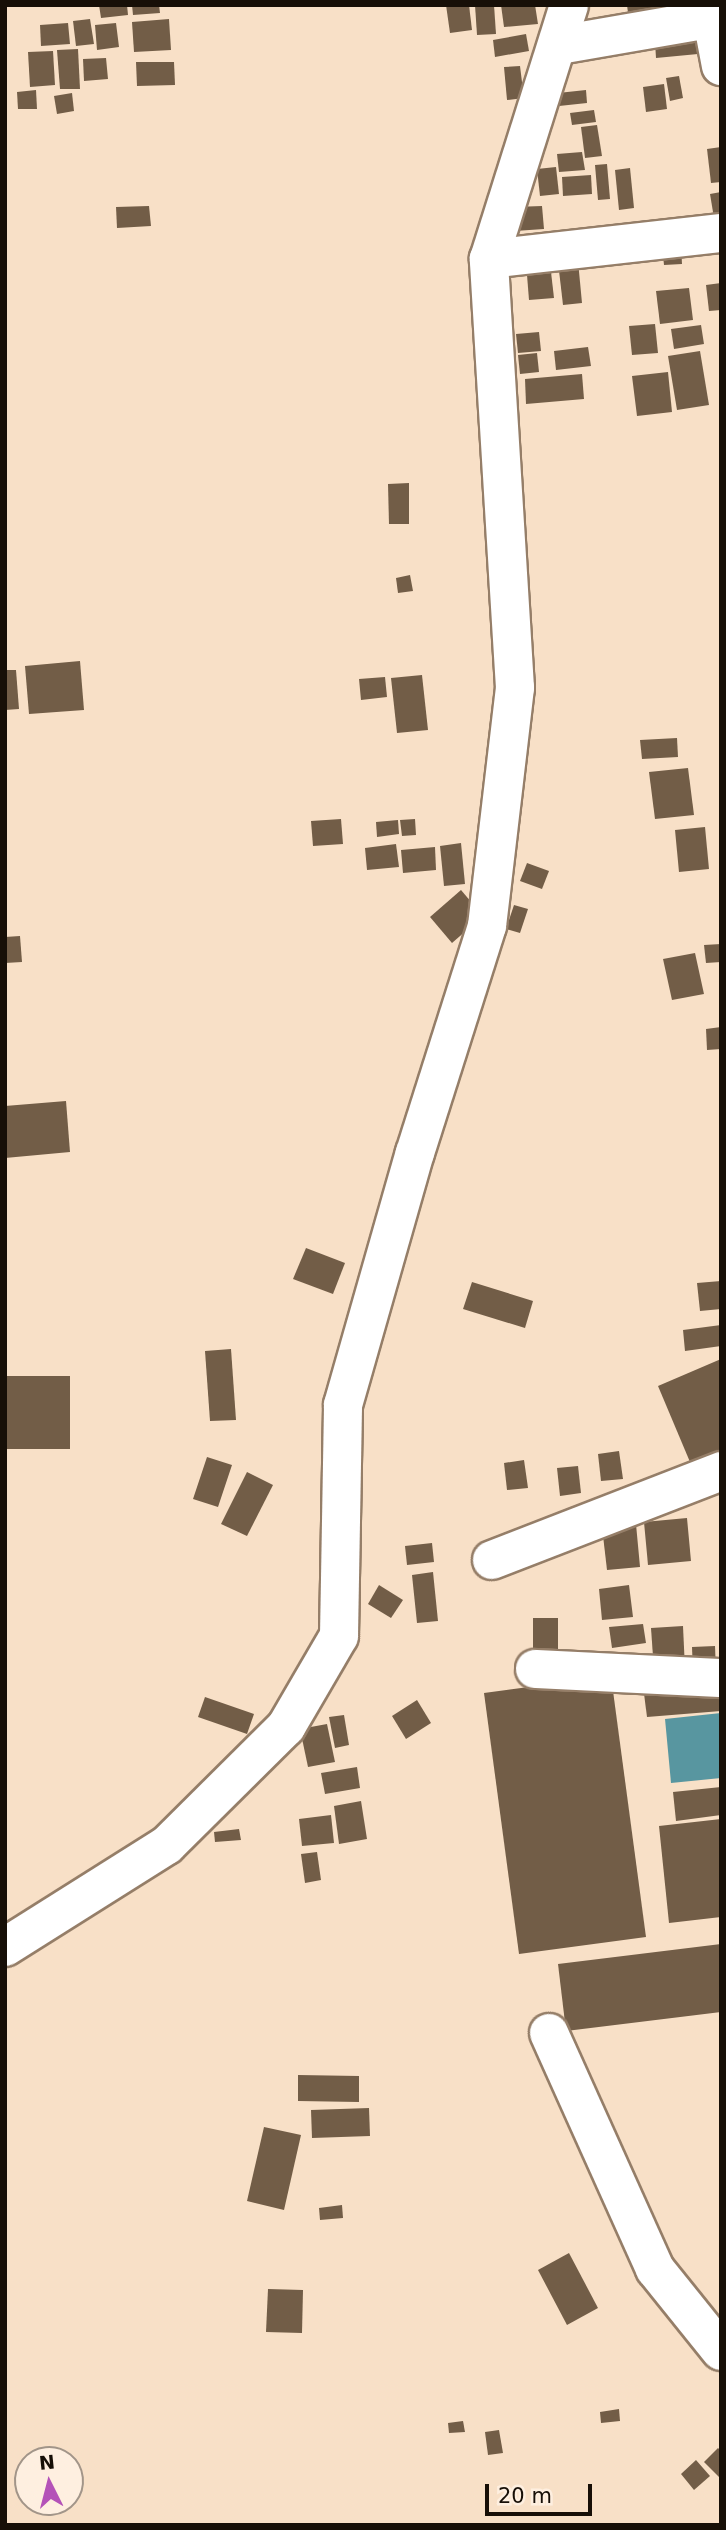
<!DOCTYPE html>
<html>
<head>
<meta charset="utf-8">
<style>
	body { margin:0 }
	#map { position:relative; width:726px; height:2530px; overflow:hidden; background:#f8e0c7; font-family:"DejaVu Sans",sans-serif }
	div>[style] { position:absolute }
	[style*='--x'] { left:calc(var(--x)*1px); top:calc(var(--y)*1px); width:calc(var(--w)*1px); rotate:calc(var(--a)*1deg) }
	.water>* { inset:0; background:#5896a0 }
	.building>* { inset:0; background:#725d47 }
	.roads { filter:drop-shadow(2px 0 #957e68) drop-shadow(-2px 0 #957e68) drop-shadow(0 2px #957e68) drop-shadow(0 -2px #957e68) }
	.minor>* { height:38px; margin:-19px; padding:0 19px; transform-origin:19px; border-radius:19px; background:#fff }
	span { translate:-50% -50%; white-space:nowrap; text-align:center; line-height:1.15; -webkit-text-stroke:5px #feefe0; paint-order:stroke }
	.frame { position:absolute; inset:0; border:7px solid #170f07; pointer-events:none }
	.north { position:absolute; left:14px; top:2446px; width:70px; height:70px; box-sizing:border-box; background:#feefe0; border:2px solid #a29589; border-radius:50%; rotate:354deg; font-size:19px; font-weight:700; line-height:28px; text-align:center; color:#170f07 }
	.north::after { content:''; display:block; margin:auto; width:24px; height:32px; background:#b452b8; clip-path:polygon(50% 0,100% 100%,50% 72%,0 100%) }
	.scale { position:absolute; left:485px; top:2484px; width:107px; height:32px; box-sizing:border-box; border:4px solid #170f07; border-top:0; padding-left:9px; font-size:21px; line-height:24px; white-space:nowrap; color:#170f07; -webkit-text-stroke:5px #feefe0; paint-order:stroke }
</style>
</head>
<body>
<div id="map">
	<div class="water">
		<div style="clip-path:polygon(721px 1713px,721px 1778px,671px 1783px,665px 1719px)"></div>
	</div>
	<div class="building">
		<div style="clip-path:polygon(99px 5px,127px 5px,128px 15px,101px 18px)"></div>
		<div style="clip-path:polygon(132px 5px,159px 5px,160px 13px,133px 15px)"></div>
		<div style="clip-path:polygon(446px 5px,469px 5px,472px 30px,450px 33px)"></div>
		<div style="clip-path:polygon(475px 5px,494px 5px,496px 34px,477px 35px)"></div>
		<div style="clip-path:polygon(501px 5px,535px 5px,538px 24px,504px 27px)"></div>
		<div style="clip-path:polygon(627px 5px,662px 5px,664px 24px,630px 28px)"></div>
		<div style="clip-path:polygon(90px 19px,94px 44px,76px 46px,73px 21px)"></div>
		<div style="clip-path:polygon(169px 19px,171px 50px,134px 52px,132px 22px)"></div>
		<div style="clip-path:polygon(68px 23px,70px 44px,41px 46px,40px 25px)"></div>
		<div style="clip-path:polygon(116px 23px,119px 47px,97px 50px,95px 25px)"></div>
		<div style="clip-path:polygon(526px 34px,529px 51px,495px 57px,493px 40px)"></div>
		<div style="clip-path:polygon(696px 37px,698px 54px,656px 58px,655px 42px)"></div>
		<div style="clip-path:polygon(78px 49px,80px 89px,60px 89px,57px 50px)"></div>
		<div style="clip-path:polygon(53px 51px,55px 85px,30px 87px,28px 52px)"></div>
		<div style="clip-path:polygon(106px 58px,108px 79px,84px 81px,83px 59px)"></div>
		<div style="clip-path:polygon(136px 62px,174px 62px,175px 85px,137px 86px)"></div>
		<div style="clip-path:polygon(520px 66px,524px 98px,507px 100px,504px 67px)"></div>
		<div style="clip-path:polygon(679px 76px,683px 98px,670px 101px,666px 78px)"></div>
		<div style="clip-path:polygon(664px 84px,667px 109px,646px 112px,643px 87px)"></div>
		<div style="clip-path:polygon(36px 90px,37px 109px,18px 109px,17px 92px)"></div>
		<div style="clip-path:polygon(586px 90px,587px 103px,559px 106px,558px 93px)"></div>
		<div style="clip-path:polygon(72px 93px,74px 111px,57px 114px,54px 96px)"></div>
		<div style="clip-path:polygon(594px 110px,596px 122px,572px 125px,570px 113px)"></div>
		<div style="clip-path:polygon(597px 125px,602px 156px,585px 158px,581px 127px)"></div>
		<div style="clip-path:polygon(721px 147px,721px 182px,711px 183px,707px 149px)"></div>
		<div style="clip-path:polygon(582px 152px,585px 170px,559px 172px,557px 154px)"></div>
		<div style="clip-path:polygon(607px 164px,610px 199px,598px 200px,595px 165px)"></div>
		<div style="clip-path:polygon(556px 167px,559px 194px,540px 196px,537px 169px)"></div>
		<div style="clip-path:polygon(630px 168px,634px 208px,619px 210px,615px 170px)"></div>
		<div style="clip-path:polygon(591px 175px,592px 194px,563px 196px,562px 177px)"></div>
		<div style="clip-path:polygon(721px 192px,721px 217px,714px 218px,710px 194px)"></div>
		<div style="clip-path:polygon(149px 206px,151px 226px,117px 228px,116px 207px)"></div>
		<div style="clip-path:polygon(542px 206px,544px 229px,515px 231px,514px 207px)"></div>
		<div style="clip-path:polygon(681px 245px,682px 264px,664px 265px,662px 246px)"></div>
		<div style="clip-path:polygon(578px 261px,582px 303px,563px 305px,558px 262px)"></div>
		<div style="clip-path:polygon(551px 272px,554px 298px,529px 300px,527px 275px)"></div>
		<div style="clip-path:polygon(721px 283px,721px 310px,709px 311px,706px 285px)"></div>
		<div style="clip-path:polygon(689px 288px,693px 320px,660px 324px,656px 291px)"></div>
		<div style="clip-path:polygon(655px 324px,658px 353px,632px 355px,629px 326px)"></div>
		<div style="clip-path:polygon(701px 325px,704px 344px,674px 349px,671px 329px)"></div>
		<div style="clip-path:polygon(539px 332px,541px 351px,518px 353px,516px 334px)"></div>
		<div style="clip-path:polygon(588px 347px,591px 366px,556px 370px,554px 351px)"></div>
		<div style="clip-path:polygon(700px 351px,709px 405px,677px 410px,668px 356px)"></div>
		<div style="clip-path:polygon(537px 353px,539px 372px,520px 374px,518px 355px)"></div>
		<div style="clip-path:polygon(668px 372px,672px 412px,637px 416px,632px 376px)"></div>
		<div style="clip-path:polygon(582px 374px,584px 399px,526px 404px,525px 379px)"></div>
		<div style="clip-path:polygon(409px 483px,409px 524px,389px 524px,388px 484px)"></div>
		<div style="clip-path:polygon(410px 575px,413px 591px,398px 593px,396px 578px)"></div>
		<div style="clip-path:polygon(80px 661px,84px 710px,29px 714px,25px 666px)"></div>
		<div style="clip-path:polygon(5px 670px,16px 670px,19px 709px,5px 710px)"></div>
		<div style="clip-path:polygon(422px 675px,428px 730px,397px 733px,391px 678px)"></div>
		<div style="clip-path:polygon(385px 677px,387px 697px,361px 700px,359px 679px)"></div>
		<div style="clip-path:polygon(677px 738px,678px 757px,642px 759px,640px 740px)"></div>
		<div style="clip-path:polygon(688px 768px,694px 815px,655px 819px,649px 772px)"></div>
		<div style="clip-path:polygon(341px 819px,343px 844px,313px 846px,311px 821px)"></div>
		<div style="clip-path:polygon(415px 819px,416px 835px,402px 836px,400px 820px)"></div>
		<div style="clip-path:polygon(398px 820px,399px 834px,377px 837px,376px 822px)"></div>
		<div style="clip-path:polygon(705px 827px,709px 869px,679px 872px,675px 830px)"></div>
		<div style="clip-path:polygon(461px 843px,465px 884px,444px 886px,440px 846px)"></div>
		<div style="clip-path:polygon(396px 844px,399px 867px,367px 870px,365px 848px)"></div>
		<div style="clip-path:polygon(435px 847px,436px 870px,403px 873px,401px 850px)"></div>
		<div style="clip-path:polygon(527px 863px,549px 871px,542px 889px,520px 881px)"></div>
		<div style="clip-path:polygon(461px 890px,483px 916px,452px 943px,430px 917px)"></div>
		<div style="clip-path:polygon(514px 905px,528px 909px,520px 933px,506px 929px)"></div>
		<div style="clip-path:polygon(20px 936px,22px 962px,5px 963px,5px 937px)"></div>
		<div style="clip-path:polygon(721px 944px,721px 962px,706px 963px,704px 945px)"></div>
		<div style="clip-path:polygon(695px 953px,704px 994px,672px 1000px,663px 959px)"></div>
		<div style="clip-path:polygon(721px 1027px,721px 1049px,707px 1050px,706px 1029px)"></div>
		<div style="clip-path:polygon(66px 1101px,70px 1152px,5px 1158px,5px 1106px)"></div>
		<div style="clip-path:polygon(306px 1248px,345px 1263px,333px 1294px,293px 1279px)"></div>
		<div style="clip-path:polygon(721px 1281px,721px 1309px,700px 1311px,697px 1283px)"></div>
		<div style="clip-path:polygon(472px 1282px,533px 1301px,525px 1328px,463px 1309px)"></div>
		<div style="clip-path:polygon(721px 1325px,721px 1346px,685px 1351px,683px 1330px)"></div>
		<div style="clip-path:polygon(231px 1349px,236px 1420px,210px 1421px,205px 1351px)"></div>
		<div style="clip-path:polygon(721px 1359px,721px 1450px,690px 1462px,658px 1386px)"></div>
		<div style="clip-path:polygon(5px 1376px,70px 1376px,70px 1449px,5px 1449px)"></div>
		<div style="clip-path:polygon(619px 1451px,623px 1479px,601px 1481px,598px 1454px)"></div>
		<div style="clip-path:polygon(207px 1457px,232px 1465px,218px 1507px,193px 1499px)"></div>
		<div style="clip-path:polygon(524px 1460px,528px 1488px,507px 1490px,504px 1463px)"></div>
		<div style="clip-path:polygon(578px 1466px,581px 1493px,560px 1496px,557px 1468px)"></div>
		<div style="clip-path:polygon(247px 1472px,273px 1485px,247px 1536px,221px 1524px)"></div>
		<div style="clip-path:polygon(687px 1518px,691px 1561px,648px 1565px,644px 1522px)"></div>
		<div style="clip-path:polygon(636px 1524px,640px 1567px,607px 1570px,602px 1527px)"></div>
		<div style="clip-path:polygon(432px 1543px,434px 1562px,407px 1565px,405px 1546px)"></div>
		<div style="clip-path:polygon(433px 1572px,438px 1621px,417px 1623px,412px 1575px)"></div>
		<div style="clip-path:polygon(379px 1585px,403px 1600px,391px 1618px,368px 1604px)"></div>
		<div style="clip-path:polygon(629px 1585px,633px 1617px,602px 1620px,599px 1589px)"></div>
		<div style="clip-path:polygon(533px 1618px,558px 1618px,558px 1654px,533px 1655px)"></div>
		<div style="clip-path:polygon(643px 1624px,646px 1643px,612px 1648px,609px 1627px)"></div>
		<div style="clip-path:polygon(683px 1626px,685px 1669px,654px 1671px,651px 1628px)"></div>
		<div style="clip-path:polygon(715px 1646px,716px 1671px,693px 1673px,692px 1647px)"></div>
		<div style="clip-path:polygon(611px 1676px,646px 1937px,519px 1954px,484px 1693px)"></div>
		<div style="clip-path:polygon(643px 1686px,721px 1686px,721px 1711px,647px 1717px)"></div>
		<div style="clip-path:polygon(205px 1697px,254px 1714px,247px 1734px,198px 1717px)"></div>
		<div style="clip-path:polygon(417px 1700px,431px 1723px,406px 1739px,392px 1716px)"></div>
		<div style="clip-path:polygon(344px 1715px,349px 1745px,335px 1748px,329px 1717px)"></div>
		<div style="clip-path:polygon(327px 1724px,335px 1762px,308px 1767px,300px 1729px)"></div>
		<div style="clip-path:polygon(357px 1767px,360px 1788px,325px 1794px,321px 1773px)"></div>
		<div style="clip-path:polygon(721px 1787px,721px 1815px,676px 1821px,673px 1792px)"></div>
		<div style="clip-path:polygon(361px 1801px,367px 1839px,339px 1844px,334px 1806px)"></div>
		<div style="clip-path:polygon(331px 1815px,334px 1843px,302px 1846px,299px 1819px)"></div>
		<div style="clip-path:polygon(721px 1819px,721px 1917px,669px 1923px,659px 1826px)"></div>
		<div style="clip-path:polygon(239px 1829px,241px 1840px,215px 1842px,214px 1832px)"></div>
		<div style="clip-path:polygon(317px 1852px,321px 1880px,305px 1883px,301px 1854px)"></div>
		<div style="clip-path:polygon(721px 1944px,721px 2012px,566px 2031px,558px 1964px)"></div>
		<div style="clip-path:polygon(298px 2075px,359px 2076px,359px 2102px,298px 2101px)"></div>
		<div style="clip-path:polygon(369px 2108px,370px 2136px,312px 2138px,311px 2110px)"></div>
		<div style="clip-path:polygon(264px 2127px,301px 2135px,284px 2210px,247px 2201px)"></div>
		<div style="clip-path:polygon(342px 2205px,343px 2218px,320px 2220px,319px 2208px)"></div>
		<div style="clip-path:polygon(569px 2253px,598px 2308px,567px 2325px,538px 2270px)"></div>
		<div style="clip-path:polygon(268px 2289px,303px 2290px,302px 2333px,266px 2332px)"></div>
		<div style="clip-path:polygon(619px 2409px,620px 2421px,601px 2423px,600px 2412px)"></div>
		<div style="clip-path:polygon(463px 2421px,465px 2432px,449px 2433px,448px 2423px)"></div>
		<div style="clip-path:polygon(499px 2430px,503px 2453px,488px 2455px,485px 2432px)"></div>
		<div style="clip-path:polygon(718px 2448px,721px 2451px,721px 2479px,704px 2462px)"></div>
		<div style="clip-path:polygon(696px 2460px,710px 2476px,694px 2490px,681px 2474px)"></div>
	</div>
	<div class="roads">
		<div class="minor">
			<div style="--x:712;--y:19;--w:48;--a:79.2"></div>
			<div style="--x:559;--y:45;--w:164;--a:-9.8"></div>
			<div style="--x:489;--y:259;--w:233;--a:-6.4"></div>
			<div style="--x:492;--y:1560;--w:246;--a:-21.2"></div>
			<div style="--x:535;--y:1669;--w:186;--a:2.8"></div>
			<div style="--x:5;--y:1947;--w:191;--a:-32.2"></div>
			<div style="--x:167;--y:1845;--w:168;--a:-44.8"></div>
			<div style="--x:286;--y:1727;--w:105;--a:-59.8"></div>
			<div style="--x:339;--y:1636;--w:231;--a:-89"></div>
			<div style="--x:343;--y:1405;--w:262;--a:-74.1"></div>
			<div style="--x:415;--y:1153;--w:238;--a:-72.4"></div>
			<div style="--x:487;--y:926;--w:240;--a:-83.3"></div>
			<div style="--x:515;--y:688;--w:430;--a:-93.5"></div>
			<div style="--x:489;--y:259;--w:266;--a:-72.5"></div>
			<div style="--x:549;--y:2033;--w:259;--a:65.8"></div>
			<div style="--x:655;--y:2269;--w:105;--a:51.2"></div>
		</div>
	</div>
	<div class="frame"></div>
	<div class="north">N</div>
	<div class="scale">20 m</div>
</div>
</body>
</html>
